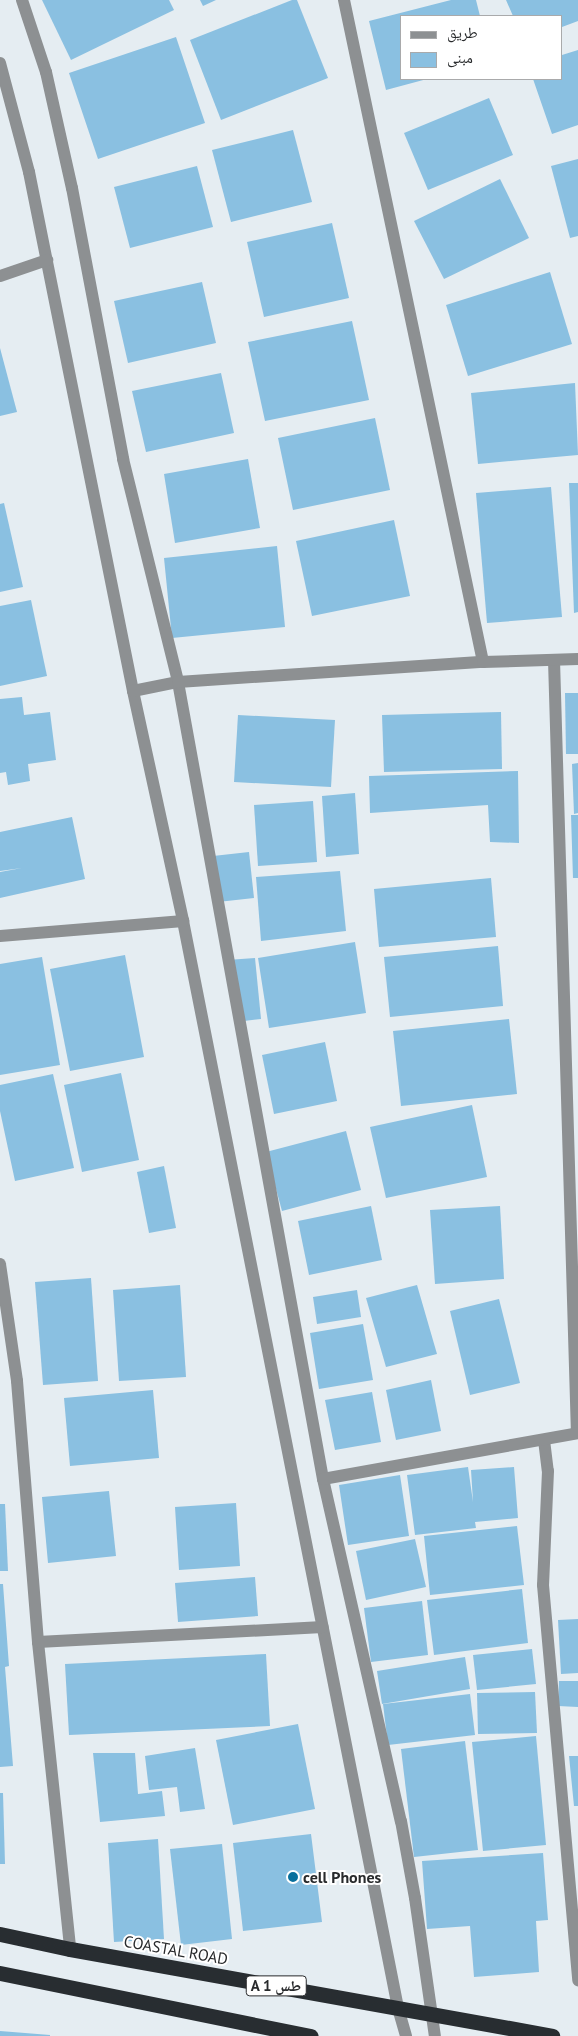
<!DOCTYPE html>
<html>
<head>
<meta charset="utf-8">
<style>
	body { margin:0 }
	#map { position:relative; width:578px; height:2036px; overflow:hidden; background:#e5edf2; font-family:"PT Sans","Noto Naskh Arabic",sans-serif }
	div>[style] { position:absolute }
	[style*='--x'] { left:calc(var(--x)*1px); top:calc(var(--y)*1px); width:calc(var(--w)*1px); rotate:calc(var(--a)*1deg) }
	.building>* { inset:0; background:#8ac0e1 }
	.minor>* { height:12px; margin:-6px; padding:0 6px; transform-origin:6px; border-radius:6px; background:#8d9092 }
	.highway>* { height:15px; margin:-7.5px; padding:0 7.5px; transform-origin:7.5px; border-radius:7.5px; background:#282d31 }
	.dots>* { width:14px; height:14px; translate:-50% -50%; box-sizing:border-box; border:2px solid #fff; border-radius:50% }
	span { translate:-50% -50%; white-space:nowrap; text-align:center; line-height:1.15; -webkit-text-stroke:4px #fff; paint-order:stroke }
	.shield-label span { padding:1px 4px; background:#fff; border:1px solid; border-radius:4px; -webkit-text-stroke-width:0 }
	.shield-label { font-size:15px; color:#282a2c; font-weight:700 }
	.poi-label { font-size:16px; color:#282a2c; font-weight:700 }
	.left { translate:0 -50%; text-align:left }
	.street-label { font-size:16px; color:#282a2c }
	.legend { position:absolute; left:400px; top:15px; width:162px; height:65px; box-sizing:border-box; background:#fff; border:1px solid #a9aaab; margin:0; padding:6px 9px; list-style:none; font-size:15px; color:#282a2c }
	.legend li { display:flex; align-items:center; gap:10px; height:25px }
	.legend b { width:25px; border:1px solid #a9aaab }
</style>
</head>
<body>
<div id="map">
	<div class="building">
		<div style="clip-path:polygon(42px 0,169px 0,174px 10px,71px 60px)"></div>
		<div style="clip-path:polygon(200px 0,216px 0,203px 6px)"></div>
		<div style="clip-path:polygon(292px 0,297px 0,328px 78px,221px 120px,190px 40px)"></div>
		<div style="clip-path:polygon(451px 0,476px 0,480px 16px,402px 16px,402px 79px,427px 79px,386px 90px,369px 21px)"></div>
		<div style="clip-path:polygon(506px 0,578px 0,578px 21px,562px 27px,562px 16px,513px 16px)"></div>
		<div style="clip-path:polygon(176px 37px,205px 123px,98px 159px,69px 73px)"></div>
		<div style="clip-path:polygon(578px 50px,578px 125px,552px 134px,533px 79px,562px 79px,562px 55px)"></div>
		<div style="clip-path:polygon(489px 98px,513px 155px,428px 190px,404px 133px)"></div>
		<div style="clip-path:polygon(293px 130px,312px 202px,231px 222px,212px 150px)"></div>
		<div style="clip-path:polygon(578px 159px,578px 236px,570px 238px,551px 166px)"></div>
		<div style="clip-path:polygon(197px 166px,213px 227px,130px 248px,114px 187px)"></div>
		<div style="clip-path:polygon(500px 179px,529px 238px,444px 279px,414px 221px)"></div>
		<div style="clip-path:polygon(332px 223px,349px 298px,264px 317px,247px 242px)"></div>
		<div style="clip-path:polygon(550px 272px,572px 344px,468px 376px,446px 305px)"></div>
		<div style="clip-path:polygon(202px 282px,216px 343px,128px 363px,114px 301px)"></div>
		<div style="clip-path:polygon(352px 321px,369px 400px,265px 421px,248px 342px)"></div>
		<div style="clip-path:polygon(0 348px,17px 412px,0 416px)"></div>
		<div style="clip-path:polygon(221px 373px,234px 433px,146px 452px,132px 391px)"></div>
		<div style="clip-path:polygon(575px 383px,578px 455px,478px 464px,471px 393px)"></div>
		<div style="clip-path:polygon(375px 418px,390px 490px,293px 510px,278px 438px)"></div>
		<div style="clip-path:polygon(248px 459px,260px 528px,175px 543px,164px 474px)"></div>
		<div style="clip-path:polygon(569px 483px,578px 483px,578px 612px,574px 613px)"></div>
		<div style="clip-path:polygon(551px 487px,562px 617px,487px 623px,476px 493px)"></div>
		<div style="clip-path:polygon(4px 503px,23px 587px,0 592px,0 504px)"></div>
		<div style="clip-path:polygon(394px 520px,410px 596px,312px 616px,296px 541px)"></div>
		<div style="clip-path:polygon(277px 546px,285px 627px,172px 638px,164px 558px)"></div>
		<div style="clip-path:polygon(31px 600px,47px 676px,0 686px,0 606px)"></div>
		<div style="clip-path:polygon(565px 693px,578px 693px,578px 754px,566px 754px)"></div>
		<div style="clip-path:polygon(22px 697px,24px 715px,50px 712px,56px 760px,28px 764px,30px 781px,8px 785px,6px 772px,0 773px,0 699px)"></div>
		<div style="clip-path:polygon(501px 712px,502px 769px,384px 772px,382px 715px)"></div>
		<div style="clip-path:polygon(238px 715px,335px 720px,331px 787px,234px 782px)"></div>
		<div style="clip-path:polygon(578px 763px,578px 813px,574px 814px,572px 764px)"></div>
		<div style="clip-path:polygon(518px 771px,519px 843px,490px 842px,488px 805px,370px 813px,369px 776px)"></div>
		<div style="clip-path:polygon(355px 793px,359px 854px,326px 857px,322px 796px)"></div>
		<div style="clip-path:polygon(313px 801px,317px 862px,258px 866px,254px 805px)"></div>
		<div style="clip-path:polygon(571px 815px,578px 815px,578px 878px,573px 878px)"></div>
		<div style="clip-path:polygon(72px 817px,85px 879px,0 898px,0 872px,22px 868px,0 871px,0 832px)"></div>
		<div style="clip-path:polygon(249px 852px,254px 898px,218px 902px,213px 856px)"></div>
		<div style="clip-path:polygon(340px 871px,346px 931px,261px 941px,256px 877px)"></div>
		<div style="clip-path:polygon(491px 878px,496px 937px,379px 947px,374px 889px)"></div>
		<div style="clip-path:polygon(355px 942px,366px 1013px,269px 1028px,258px 958px)"></div>
		<div style="clip-path:polygon(498px 946px,503px 1006px,390px 1017px,384px 957px)"></div>
		<div style="clip-path:polygon(125px 955px,144px 1057px,70px 1071px,50px 969px)"></div>
		<div style="clip-path:polygon(42px 957px,60px 1065px,0 1075px,0 964px)"></div>
		<div style="clip-path:polygon(255px 958px,261px 1019px,236px 1022px,227px 960px)"></div>
		<div style="clip-path:polygon(509px 1019px,517px 1094px,401px 1106px,393px 1031px)"></div>
		<div style="clip-path:polygon(325px 1042px,337px 1101px,274px 1114px,262px 1055px)"></div>
		<div style="clip-path:polygon(121px 1073px,139px 1160px,82px 1172px,64px 1085px)"></div>
		<div style="clip-path:polygon(53px 1074px,74px 1168px,15px 1181px,0 1111px,0 1085px)"></div>
		<div style="clip-path:polygon(472px 1105px,487px 1177px,386px 1198px,370px 1127px)"></div>
		<div style="clip-path:polygon(346px 1131px,361px 1190px,282px 1211px,266px 1152px)"></div>
		<div style="clip-path:polygon(164px 1166px,176px 1228px,149px 1233px,137px 1172px)"></div>
		<div style="clip-path:polygon(371px 1206px,382px 1260px,309px 1275px,298px 1221px)"></div>
		<div style="clip-path:polygon(500px 1206px,504px 1279px,435px 1284px,430px 1210px)"></div>
		<div style="clip-path:polygon(91px 1278px,98px 1381px,43px 1385px,35px 1282px)"></div>
		<div style="clip-path:polygon(180px 1285px,186px 1377px,119px 1381px,113px 1290px)"></div>
		<div style="clip-path:polygon(417px 1285px,437px 1354px,386px 1367px,366px 1298px)"></div>
		<div style="clip-path:polygon(357px 1290px,361px 1317px,317px 1324px,313px 1297px)"></div>
		<div style="clip-path:polygon(499px 1299px,520px 1383px,470px 1395px,450px 1311px)"></div>
		<div style="clip-path:polygon(363px 1324px,373px 1380px,319px 1389px,310px 1333px)"></div>
		<div style="clip-path:polygon(431px 1380px,441px 1431px,396px 1440px,386px 1390px)"></div>
		<div style="clip-path:polygon(153px 1390px,159px 1458px,70px 1466px,64px 1398px)"></div>
		<div style="clip-path:polygon(372px 1392px,381px 1442px,335px 1450px,325px 1400px)"></div>
		<div style="clip-path:polygon(468px 1467px,473px 1502px,471px 1470px,514px 1467px,518px 1518px,475px 1522px,476px 1528px,415px 1535px,407px 1475px)"></div>
		<div style="clip-path:polygon(400px 1475px,409px 1536px,348px 1545px,339px 1485px)"></div>
		<div style="clip-path:polygon(109px 1491px,116px 1556px,48px 1563px,42px 1497px)"></div>
		<div style="clip-path:polygon(236px 1503px,240px 1566px,179px 1570px,175px 1507px)"></div>
		<div style="clip-path:polygon(0 1504px,5px 1504px,8px 1571px,0 1571px)"></div>
		<div style="clip-path:polygon(517px 1526px,524px 1585px,430px 1595px,424px 1536px)"></div>
		<div style="clip-path:polygon(415px 1539px,426px 1587px,366px 1600px,356px 1551px)"></div>
		<div style="clip-path:polygon(255px 1577px,258px 1616px,178px 1622px,175px 1583px)"></div>
		<div style="clip-path:polygon(0 1584px,3px 1584px,9px 1666px,5px 1667px,13px 1766px,0 1767px)"></div>
		<div style="clip-path:polygon(522px 1589px,528px 1643px,434px 1655px,427px 1600px)"></div>
		<div style="clip-path:polygon(422px 1601px,428px 1655px,371px 1662px,364px 1608px)"></div>
		<div style="clip-path:polygon(578px 1619px,578px 1673px,561px 1674px,558px 1620px)"></div>
		<div style="clip-path:polygon(532px 1649px,536px 1684px,477px 1690px,473px 1655px)"></div>
		<div style="clip-path:polygon(266px 1654px,270px 1726px,69px 1735px,65px 1664px)"></div>
		<div style="clip-path:polygon(465px 1657px,470px 1689px,382px 1704px,377px 1671px)"></div>
		<div style="clip-path:polygon(559px 1681px,578px 1681px,578px 1707px,558px 1706px)"></div>
		<div style="clip-path:polygon(535px 1692px,537px 1733px,478px 1734px,477px 1693px)"></div>
		<div style="clip-path:polygon(470px 1694px,475px 1735px,388px 1745px,383px 1704px)"></div>
		<div style="clip-path:polygon(298px 1724px,315px 1809px,233px 1825px,216px 1740px)"></div>
		<div style="clip-path:polygon(536px 1736px,546px 1845px,483px 1851px,472px 1742px)"></div>
		<div style="clip-path:polygon(465px 1741px,478px 1850px,414px 1857px,401px 1749px)"></div>
		<div style="clip-path:polygon(195px 1748px,205px 1809px,180px 1812px,177px 1787px,149px 1790px,145px 1756px)"></div>
		<div style="clip-path:polygon(93px 1753px,135px 1753px,138px 1794px,162px 1791px,165px 1816px,100px 1822px)"></div>
		<div style="clip-path:polygon(569px 1756px,578px 1756px,578px 1806px,574px 1806px)"></div>
		<div style="clip-path:polygon(0 1793px,3px 1793px,5px 1864px,0 1864px)"></div>
		<div style="clip-path:polygon(311px 1834px,322px 1922px,243px 1931px,233px 1843px)"></div>
		<div style="clip-path:polygon(158px 1839px,164px 1939px,114px 1942px,108px 1843px)"></div>
		<div style="clip-path:polygon(222px 1844px,232px 1939px,181px 1945px,170px 1849px)"></div>
		<div style="clip-path:polygon(543px 1853px,548px 1920px,536px 1921px,539px 1972px,474px 1977px,470px 1926px,427px 1929px,422px 1861px)"></div>
		<div style="clip-path:polygon(0 2031px,50px 2035px,50px 2036px,0 2036px)"></div>
	</div>
	<div class="minor">
		<div style="--x:22;--y:0;--w:76;--a:71.6"></div>
		<div style="--x:46;--y:72;--w:119;--a:77.4"></div>
		<div style="--x:72;--y:188;--w:276;--a:79.3"></div>
		<div style="--x:123;--y:459;--w:230;--a:76.1"></div>
		<div style="--x:178;--y:682;--w:810;--a:79.69"></div>
		<div style="--x:323;--y:1479;--w:351;--a:77.2"></div>
		<div style="--x:401;--y:1821;--w:78;--a:79.7"></div>
		<div style="--x:415;--y:1898;--w:139;--a:81.8"></div>
		<div style="--x:344;--y:0;--w:676;--a:78.14"></div>
		<div style="--x:0;--y:63;--w:113;--a:75.1"></div>
		<div style="--x:29;--y:172;--w:529;--a:78.67"></div>
		<div style="--x:133;--y:691;--w:235;--a:77.7"></div>
		<div style="--x:183;--y:921;--w:1108;--a:78.81"></div>
		<div style="--x:398;--y:2008;--w:29;--a:74"></div>
		<div style="--x:0;--y:276;--w:50;--a:-18.8"></div>
		<div style="--x:554;--y:660;--w:773;--a:88.3"></div>
		<div style="--x:133;--y:691;--w:46;--a:-11.3"></div>
		<div style="--x:178;--y:682;--w:306;--a:-3.8"></div>
		<div style="--x:483;--y:662;--w:95;--a:-1.8"></div>
		<div style="--x:0;--y:936;--w:184;--a:-4.7"></div>
		<div style="--x:0;--y:1264;--w:118;--a:81.7"></div>
		<div style="--x:17;--y:1381;--w:262;--a:85.4"></div>
		<div style="--x:38;--y:1642;--w:309;--a:84"></div>
		<div style="--x:544;--y:1440;--w:31;--a:83"></div>
		<div style="--x:548;--y:1471;--w:114;--a:92.5"></div>
		<div style="--x:543;--y:1585;--w:397;--a:84.9"></div>
		<div style="--x:323;--y:1479;--w:259;--a:-10.2"></div>
		<div style="--x:38;--y:1642;--w:285;--a:-3"></div>
	</div>
	<div class="highway">
		<div style="--x:0;--y:1934;--w:72;--a:12.1"></div>
		<div style="--x:70;--y:1949;--w:490;--a:10.2"></div>
		<div style="--x:0;--y:1973;--w:317;--a:11.5"></div>
	</div>
	<div class="dots">
		<div style="left:293px;top:1877px;background:#086f9c"></div>
	</div>
	<div class="shield-label">
		<span style="left:276px;top:1986px">A 1 طس</span>
	</div>
	<div class="poi-label">
		<span class="left" style="left:303px;top:1877px">cell Phones</span>
	</div>
	<div class="street-label">
		<span style="left:176px;top:1950px;rotate:10deg">COASTAL ROAD</span>
	</div>
	<ul class="legend">
	<li><b style="height:6px;background:#8d9092"></b>طريق</li>
	<li><b style="height:14px;background:#8ac0e1"></b>مبنى</li>
	</ul>
</div>
</body>
</html>
